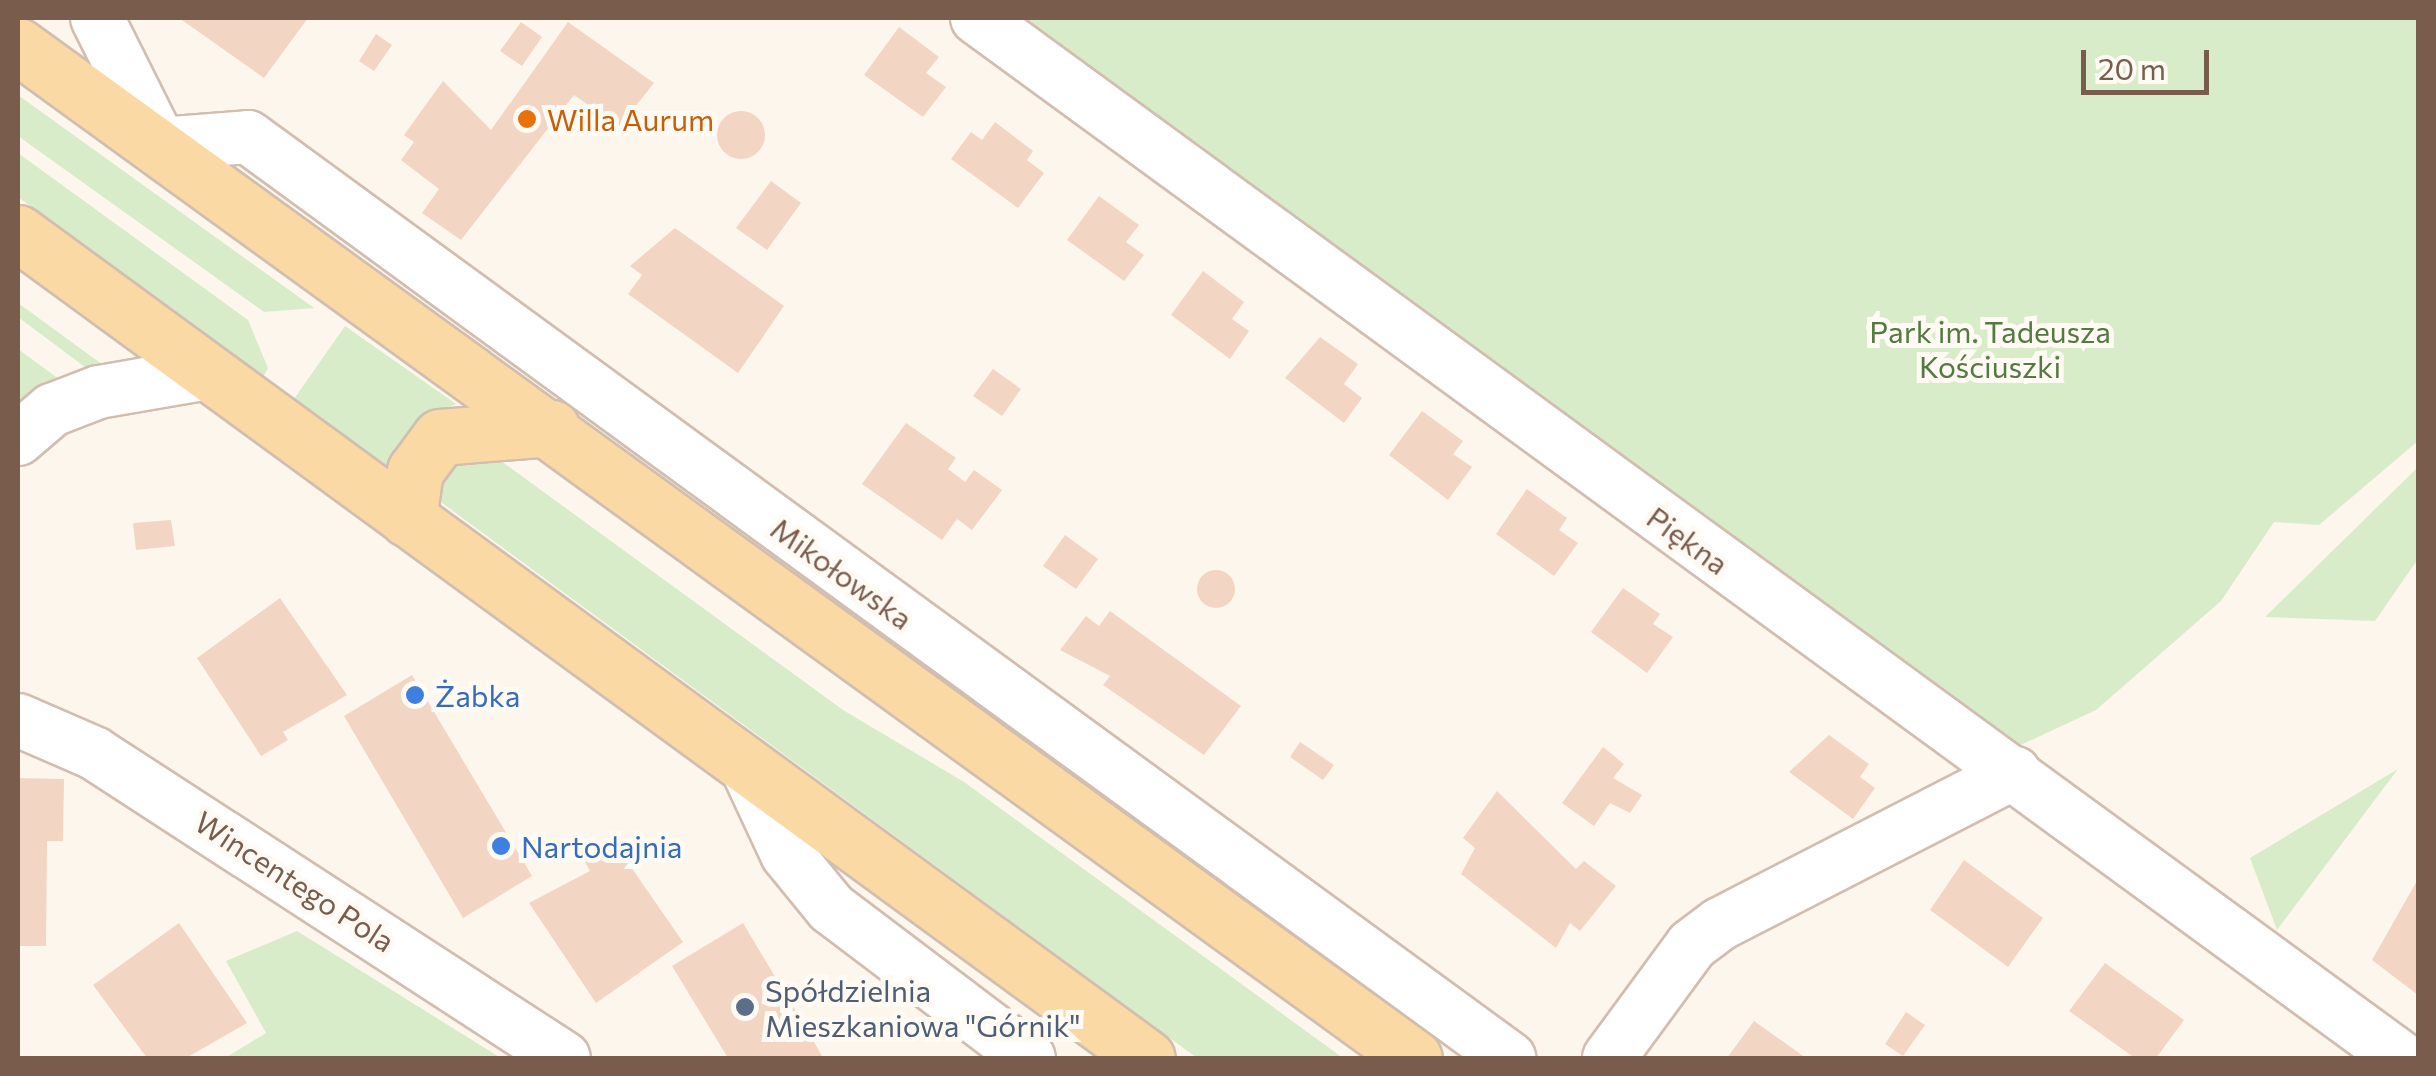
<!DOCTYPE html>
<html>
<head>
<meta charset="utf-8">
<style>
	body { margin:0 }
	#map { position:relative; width:2436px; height:1076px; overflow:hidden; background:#fdf6ec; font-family:Commissioner,sans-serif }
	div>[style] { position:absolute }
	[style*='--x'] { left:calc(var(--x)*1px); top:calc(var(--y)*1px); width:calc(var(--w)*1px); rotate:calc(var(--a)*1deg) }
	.green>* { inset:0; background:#d8ecc9 }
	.building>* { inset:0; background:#f3d5c3 }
	.round { border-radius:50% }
	.roads { filter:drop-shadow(2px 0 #d1beb0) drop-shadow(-2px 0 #d1beb0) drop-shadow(0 2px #d1beb0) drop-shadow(0 -2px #d1beb0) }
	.minor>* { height:52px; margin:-26px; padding:0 26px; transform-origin:26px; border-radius:26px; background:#fff }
	.major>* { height:55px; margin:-27.5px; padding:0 27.5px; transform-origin:27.5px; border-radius:27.5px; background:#fbd9a5 }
	.dots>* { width:28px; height:28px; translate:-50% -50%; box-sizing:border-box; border:5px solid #fffaf3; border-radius:50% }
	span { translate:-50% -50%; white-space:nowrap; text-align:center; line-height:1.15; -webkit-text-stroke:10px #fffaf3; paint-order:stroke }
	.food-label { font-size:30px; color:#c56008 }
	.left { translate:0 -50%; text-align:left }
	.park-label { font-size:30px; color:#537a41 }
	.street-label { font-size:30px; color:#7a5c4d }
	.shop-label { font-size:30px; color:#366cbe }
	.service-label { font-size:30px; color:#4e5e75 }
	.frame { position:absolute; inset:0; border:20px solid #7a5c4d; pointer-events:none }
	.scale { position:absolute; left:2081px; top:50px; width:128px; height:45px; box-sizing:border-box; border:5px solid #7a5c4d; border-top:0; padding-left:12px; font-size:30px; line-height:35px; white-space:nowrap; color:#7a5c4d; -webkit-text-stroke:8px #fffaf3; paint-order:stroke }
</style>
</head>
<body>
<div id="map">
	<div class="green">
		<div style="clip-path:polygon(998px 18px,2418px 18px,2418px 441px,2319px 525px,2274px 522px,2221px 601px,2096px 710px,1988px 760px)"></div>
		<div style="clip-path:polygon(18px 95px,314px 308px,315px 308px,264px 312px,18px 136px)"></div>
		<div style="clip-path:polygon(18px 153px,248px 320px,268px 368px,263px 377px,18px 197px)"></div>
		<div style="clip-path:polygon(18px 303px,110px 370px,97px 376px,18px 317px)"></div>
		<div style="clip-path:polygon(345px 326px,456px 404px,436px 413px,390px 471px,294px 399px)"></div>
		<div style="clip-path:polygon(18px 349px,67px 385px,18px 417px)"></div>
		<div style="clip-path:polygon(486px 450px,843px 710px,964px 782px,1343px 1058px,1197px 1058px,438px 500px,439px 467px)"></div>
		<div style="clip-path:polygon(2418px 467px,2418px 559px,2375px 621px,2265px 617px)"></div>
		<div style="clip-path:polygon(2398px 769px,2277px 930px,2250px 858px)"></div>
		<div style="clip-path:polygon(297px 931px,501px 1058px,225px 1058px,266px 1033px,226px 961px)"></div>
	</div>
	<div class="building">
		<div style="clip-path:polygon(179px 18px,308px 18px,264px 78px)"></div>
		<div style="clip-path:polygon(521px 22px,542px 37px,522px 66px,500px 51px)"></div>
		<div style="clip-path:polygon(568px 22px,654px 83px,619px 127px,574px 95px,461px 240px,422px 213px,439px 189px,401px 160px,414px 142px,404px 135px,443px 81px,491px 130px)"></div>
		<div style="clip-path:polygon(899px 27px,939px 57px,926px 73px,946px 87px,923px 117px,864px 75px)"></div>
		<div style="clip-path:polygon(376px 34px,392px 45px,374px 71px,359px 61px)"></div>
		<div class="round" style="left:717px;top:111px;width:48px;height:48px"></div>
		<div style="clip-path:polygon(995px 122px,1033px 151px,1027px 160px,1044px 173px,1018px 208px,951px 159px,971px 132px,982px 140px)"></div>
		<div style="clip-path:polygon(771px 181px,801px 203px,767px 250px,736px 228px)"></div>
		<div style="clip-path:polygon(1099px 196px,1139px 225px,1126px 242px,1144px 255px,1124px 281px,1067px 240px)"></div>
		<div style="clip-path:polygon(675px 228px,784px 306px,738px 373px,628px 294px,642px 275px,630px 266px)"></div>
		<div style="clip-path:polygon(1203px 271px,1244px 302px,1232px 319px,1249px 331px,1230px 359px,1171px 315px)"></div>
		<div style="clip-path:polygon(1320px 337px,1358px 364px,1344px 384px,1362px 398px,1344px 423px,1285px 378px)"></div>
		<div style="clip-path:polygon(993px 369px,1021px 389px,1002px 416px,973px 396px)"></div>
		<div style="clip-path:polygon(1422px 411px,1463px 441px,1453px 454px,1472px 467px,1448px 500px,1389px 455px)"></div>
		<div style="clip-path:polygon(906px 423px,956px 458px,948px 469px,965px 482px,974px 470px,1002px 490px,972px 530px,957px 519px,942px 540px,862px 484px)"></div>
		<div style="clip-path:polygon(1527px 489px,1567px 518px,1559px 530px,1578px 543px,1554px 576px,1496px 534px)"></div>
		<div style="clip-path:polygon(171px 520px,175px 546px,136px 550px,133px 523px)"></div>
		<div style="clip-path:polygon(1065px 535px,1098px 559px,1076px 589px,1043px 566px)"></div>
		<div class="round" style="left:1197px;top:570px;width:38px;height:38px"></div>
		<div style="clip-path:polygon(1623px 588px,1660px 614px,1653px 624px,1673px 637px,1647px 673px,1591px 632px)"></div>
		<div style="clip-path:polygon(280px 598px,347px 695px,283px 732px,288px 740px,261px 756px,197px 658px)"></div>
		<div style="clip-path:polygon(1110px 611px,1241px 706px,1204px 755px,1103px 685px,1110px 676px,1060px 650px,1086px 616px,1099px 626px)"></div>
		<div style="clip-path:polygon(412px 675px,532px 876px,463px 918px,344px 716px)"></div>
		<div style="clip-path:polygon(1829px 735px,1869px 764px,1860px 777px,1875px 788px,1853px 819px,1789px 772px)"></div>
		<div style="clip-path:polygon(1300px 742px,1334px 765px,1323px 780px,1290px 757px)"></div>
		<div style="clip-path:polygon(1603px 747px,1624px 764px,1613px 778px,1642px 795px,1630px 813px,1610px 803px,1594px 826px,1562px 803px)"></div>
		<div style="clip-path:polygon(18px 778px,64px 779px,63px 841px,47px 841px,46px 946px,18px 946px)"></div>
		<div style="clip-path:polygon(1497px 791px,1576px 869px,1584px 861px,1616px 886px,1580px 931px,1570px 923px,1556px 948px,1461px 874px,1475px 848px,1463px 838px)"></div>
		<div style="clip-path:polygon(615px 844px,683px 942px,596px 1003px,529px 903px,590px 871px,585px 862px)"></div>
		<div style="clip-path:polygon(1964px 860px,2043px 918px,2008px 967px,1930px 910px)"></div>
		<div style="clip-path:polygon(2418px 879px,2418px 995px,2372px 960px)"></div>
		<div style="clip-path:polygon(179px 923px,247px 1023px,186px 1058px,147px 1058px,93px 985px)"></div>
		<div style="clip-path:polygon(743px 923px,817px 1047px,823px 1058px,728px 1058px,672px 966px)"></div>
		<div style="clip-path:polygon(2105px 963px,2184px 1020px,2156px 1058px,2135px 1058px,2069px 1011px)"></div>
		<div style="clip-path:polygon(1906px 1012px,1925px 1025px,1903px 1056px,1885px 1044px)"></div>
		<div style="clip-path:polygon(1754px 1021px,1806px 1058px,1727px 1058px)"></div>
	</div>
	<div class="roads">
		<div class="minor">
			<div style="--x:97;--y:18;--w:141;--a:63.4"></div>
			<div style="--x:160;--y:144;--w:88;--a:-4.5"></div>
			<div style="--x:248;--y:137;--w:1562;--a:36.14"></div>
			<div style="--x:977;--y:18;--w:1763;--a:36.14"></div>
			<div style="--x:18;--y:439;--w:45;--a:-40.5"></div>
			<div style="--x:52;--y:410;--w:50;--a:-21"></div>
			<div style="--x:99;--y:392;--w:112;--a:-9.8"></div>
			<div style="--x:18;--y:720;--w:83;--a:23.5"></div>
			<div style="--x:94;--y:753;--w:560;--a:32.98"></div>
			<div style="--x:745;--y:764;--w:99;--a:65"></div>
			<div style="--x:787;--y:854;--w:70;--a:50.8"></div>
			<div style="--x:831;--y:908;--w:248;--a:37.1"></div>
			<div style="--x:1609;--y:1058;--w:140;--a:-53.7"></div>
			<div style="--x:1692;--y:945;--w:35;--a:-37"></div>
			<div style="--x:1720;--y:924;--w:331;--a:-27.2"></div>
		</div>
		<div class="major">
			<div style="--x:18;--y:46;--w:1724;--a:35.94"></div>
			<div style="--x:18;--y:233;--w:1398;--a:36.16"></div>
			<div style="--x:408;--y:519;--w:49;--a:-81.7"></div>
			<div style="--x:415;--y:471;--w:42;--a:-53.7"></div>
			<div style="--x:440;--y:437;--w:112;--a:-4.6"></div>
		</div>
	</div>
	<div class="dots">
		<div style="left:527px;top:119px;background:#e8710a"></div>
		<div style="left:415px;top:695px;background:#3f7fe0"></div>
		<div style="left:501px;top:846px;background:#3f7fe0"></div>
		<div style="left:745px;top:1007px;background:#5c6f8a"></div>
	</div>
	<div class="food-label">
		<span class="left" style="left:547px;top:119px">Willa Aurum</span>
	</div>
	<div class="park-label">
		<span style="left:1990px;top:348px">Park im. Tadeusza<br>Kościuszki</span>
	</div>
	<div class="street-label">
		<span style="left:1688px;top:540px;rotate:36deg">Piękna</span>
		<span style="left:842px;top:573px;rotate:36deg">Mikołowska</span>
		<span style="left:295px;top:881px;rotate:33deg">Wincentego Pola</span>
	</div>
	<div class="shop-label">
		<span class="left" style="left:435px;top:695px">Żabka</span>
		<span class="left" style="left:521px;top:846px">Nartodajnia</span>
	</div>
	<div class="service-label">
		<span class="left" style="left:765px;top:1007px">Spółdzielnia<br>Mieszkaniowa "Górnik"</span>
	</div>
	<div class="frame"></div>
	<div class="scale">20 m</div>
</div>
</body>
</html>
